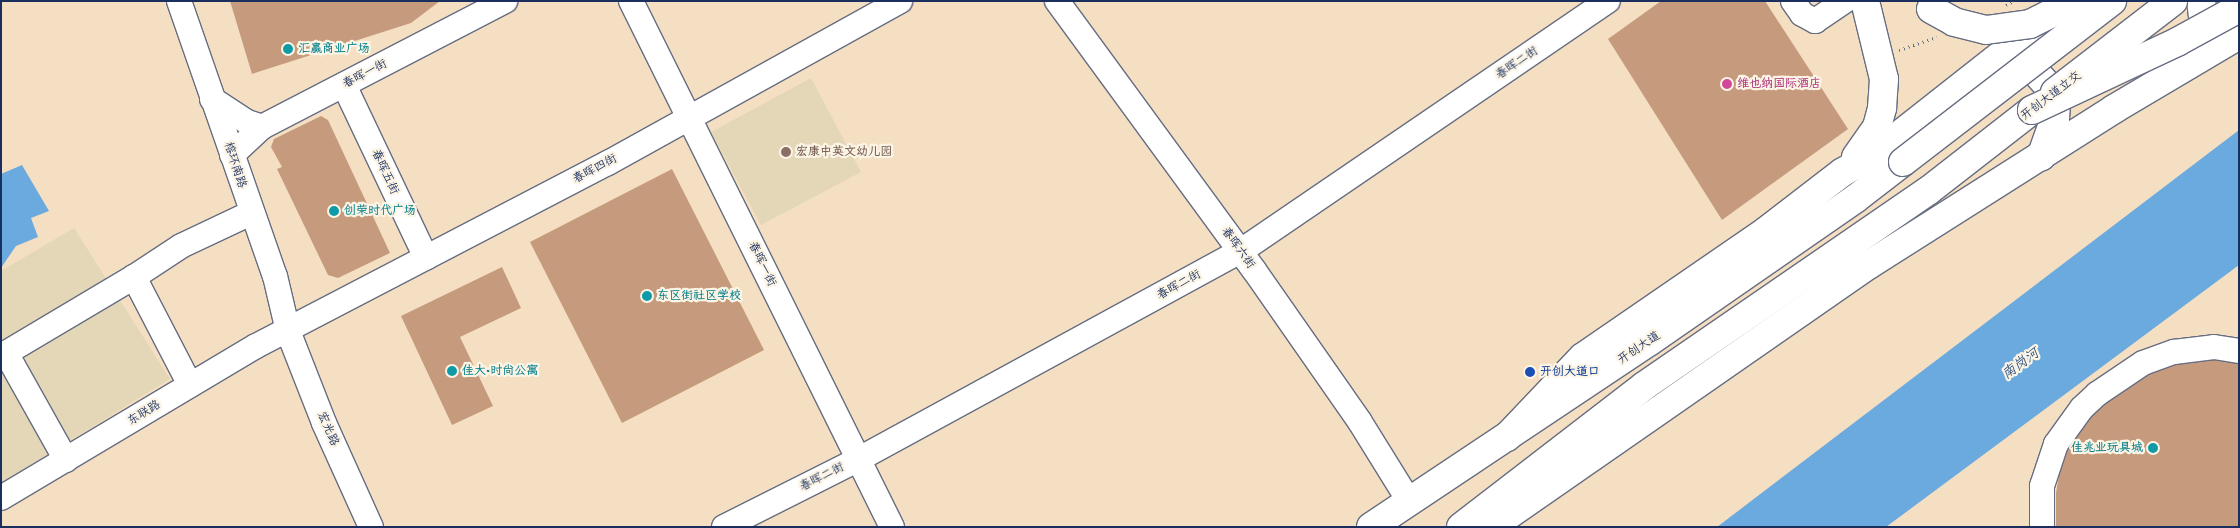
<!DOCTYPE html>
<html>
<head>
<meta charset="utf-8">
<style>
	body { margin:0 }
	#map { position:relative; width:2240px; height:528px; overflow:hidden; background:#f5dfc3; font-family:"Shantell Sans","LXGW WenKai TC",sans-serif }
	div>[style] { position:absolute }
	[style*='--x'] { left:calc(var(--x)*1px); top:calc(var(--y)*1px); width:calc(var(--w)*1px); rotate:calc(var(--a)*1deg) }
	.built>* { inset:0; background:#e3d7b8 }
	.water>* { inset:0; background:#6baade }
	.building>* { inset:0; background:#c69b7d }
	.path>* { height:3px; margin-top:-1.5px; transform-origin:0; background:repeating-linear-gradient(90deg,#676d81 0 1px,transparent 0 5px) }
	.roads { filter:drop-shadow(1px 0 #676d81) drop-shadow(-1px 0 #676d81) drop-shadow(0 1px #676d81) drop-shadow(0 -1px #676d81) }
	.minor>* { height:24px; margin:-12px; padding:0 12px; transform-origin:12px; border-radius:12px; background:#fff }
	.major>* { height:28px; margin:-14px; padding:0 14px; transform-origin:14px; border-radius:14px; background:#fff }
	.highway>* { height:28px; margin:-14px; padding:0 14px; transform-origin:14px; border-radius:14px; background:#fff }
	.bridges { filter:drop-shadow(1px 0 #676d81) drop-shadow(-1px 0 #676d81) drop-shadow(0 1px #676d81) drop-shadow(0 -1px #676d81) }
	.major-bridge>* { height:28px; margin:-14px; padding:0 14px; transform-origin:14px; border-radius:14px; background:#fff }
	.highway-bridge>* { height:28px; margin:-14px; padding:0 14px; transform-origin:14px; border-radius:14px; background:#fff }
	.dots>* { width:14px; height:14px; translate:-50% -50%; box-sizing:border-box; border:2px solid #fcf5e5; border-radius:50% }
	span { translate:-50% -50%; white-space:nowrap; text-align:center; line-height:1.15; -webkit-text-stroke:4.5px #fcf5e5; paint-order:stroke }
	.culture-label { font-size:12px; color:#0d838f; font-weight:700 }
	.left { translate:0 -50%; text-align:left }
	.right { translate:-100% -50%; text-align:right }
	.street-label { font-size:12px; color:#1b2f5e }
	.hotel-label { font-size:12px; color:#b23c85; font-weight:700 }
	.education-label { font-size:12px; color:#785e54; font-weight:700 }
	.transit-label { font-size:12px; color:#164399; font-weight:700 }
	.water-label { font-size:14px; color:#335484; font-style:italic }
	.frame { position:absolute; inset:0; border:2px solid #1b2f5e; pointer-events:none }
</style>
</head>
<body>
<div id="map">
	<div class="built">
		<div style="clip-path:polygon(811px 78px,861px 172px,761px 225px,711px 132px)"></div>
		<div style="clip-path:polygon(74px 228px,170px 379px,1px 483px,1px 271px)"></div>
	</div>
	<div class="water">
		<div style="clip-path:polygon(2239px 130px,2239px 265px,1886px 527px,1717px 527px)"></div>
		<div style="clip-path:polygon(22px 165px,49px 211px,31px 218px,38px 237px,16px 246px,1px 268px,1px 174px)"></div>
	</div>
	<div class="building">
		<div style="clip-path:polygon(230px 1px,440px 1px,411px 23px,252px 74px)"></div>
		<div style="clip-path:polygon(1661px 1px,1765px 1px,1848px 129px,1722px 220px,1608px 39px)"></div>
		<div style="clip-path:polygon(321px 116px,328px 120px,390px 253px,338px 278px,328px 275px,277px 169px,282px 167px,271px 147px,274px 139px)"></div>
		<div style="clip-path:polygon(672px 169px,764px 350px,622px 423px,530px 242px)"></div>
		<div style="clip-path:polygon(502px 267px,521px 308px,460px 337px,493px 406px,452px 425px,401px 316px)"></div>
		<div style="clip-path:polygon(2174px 358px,2239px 359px,2239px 527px,2056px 527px,2056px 493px,2061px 463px,2075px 432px,2101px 397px)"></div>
	</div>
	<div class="path">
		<div style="--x:2006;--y:5;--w:9;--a:-27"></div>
		<div style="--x:1899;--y:50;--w:40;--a:-18.9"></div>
	</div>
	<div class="roads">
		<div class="minor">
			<div style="--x:179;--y:1;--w:291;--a:70.8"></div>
			<div style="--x:275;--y:276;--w:57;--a:76.7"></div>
			<div style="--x:288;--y:331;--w:99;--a:68.6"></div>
			<div style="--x:324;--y:423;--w:114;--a:65.7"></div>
			<div style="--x:631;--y:1;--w:587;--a:63.61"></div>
			<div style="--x:1057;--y:1;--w:333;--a:53.8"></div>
			<div style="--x:1254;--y:270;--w:185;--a:55.1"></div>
			<div style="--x:1360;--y:422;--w:93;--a:58.2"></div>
			<div style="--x:1793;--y:1;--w:16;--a:55"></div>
			<div style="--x:1802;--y:14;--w:15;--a:28"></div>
			<div style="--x:1815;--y:21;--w:36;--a:-34"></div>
			<div style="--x:344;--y:85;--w:191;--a:64.6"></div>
			<div style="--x:212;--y:99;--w:42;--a:33.3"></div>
			<div style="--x:247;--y:122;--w:16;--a:18"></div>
			<div style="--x:232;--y:155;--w:41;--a:-43"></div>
			<div style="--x:262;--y:127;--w:274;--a:-27.4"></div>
			<div style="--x:190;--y:385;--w:122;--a:-117.4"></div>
			<div style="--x:134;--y:277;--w:56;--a:-33.4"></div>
			<div style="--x:181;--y:246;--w:77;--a:-25.2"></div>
			<div style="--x:66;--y:460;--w:123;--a:-119.3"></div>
			<div style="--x:6;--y:353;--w:149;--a:-30.7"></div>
			<div style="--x:1;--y:498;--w:297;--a:-30.8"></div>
			<div style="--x:256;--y:346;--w:397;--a:-27.5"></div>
			<div style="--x:608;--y:163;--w:334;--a:-29"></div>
			<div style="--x:724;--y:527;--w:151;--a:-26.7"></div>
			<div style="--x:859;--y:459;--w:435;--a:-28.6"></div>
			<div style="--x:1241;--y:251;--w:444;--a:-34.3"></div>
			<div style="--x:2042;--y:527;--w:41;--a:-90"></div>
			<div style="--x:2042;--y:486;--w:44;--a:-71.6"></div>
			<div style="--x:2056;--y:444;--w:44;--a:-54.2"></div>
			<div style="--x:2082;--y:408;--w:21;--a:-43"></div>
			<div style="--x:2097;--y:394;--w:55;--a:-34"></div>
			<div style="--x:2143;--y:363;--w:33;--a:-20"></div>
			<div style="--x:2174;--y:352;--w:40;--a:-7.1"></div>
			<div style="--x:2214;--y:347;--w:25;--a:9"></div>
		</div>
		<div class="major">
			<div style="--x:1371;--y:527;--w:335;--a:-33.7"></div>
			<div style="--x:1650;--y:341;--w:249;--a:-34.7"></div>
			<div style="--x:1855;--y:199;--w:61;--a:-37.6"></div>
			<div style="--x:1461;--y:527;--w:231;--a:-37.6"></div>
			<div style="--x:1644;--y:386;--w:345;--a:-34.5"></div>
			<div style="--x:1928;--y:191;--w:132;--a:-37.9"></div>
		</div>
		<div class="highway">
			<div style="--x:2199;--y:49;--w:17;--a:-69"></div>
			<div style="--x:2205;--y:33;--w:32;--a:-97"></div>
			<div style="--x:2007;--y:61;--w:26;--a:16"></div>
			<div style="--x:2032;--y:68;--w:27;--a:48"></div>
			<div style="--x:2050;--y:88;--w:17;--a:69"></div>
			<div style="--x:2056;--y:104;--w:14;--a:94"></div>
			<div style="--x:2055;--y:118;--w:41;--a:109.7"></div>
			<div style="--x:1856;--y:157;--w:37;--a:-55"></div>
			<div style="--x:1877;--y:127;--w:20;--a:-75"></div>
			<div style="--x:1882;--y:108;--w:29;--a:-86"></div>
			<div style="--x:1884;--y:79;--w:80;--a:-103.7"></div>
			<div style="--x:1507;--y:437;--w:110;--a:-46.5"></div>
			<div style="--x:1583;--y:357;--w:222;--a:-34.5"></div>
			<div style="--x:1766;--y:231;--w:97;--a:-37.5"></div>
			<div style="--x:1843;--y:172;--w:42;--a:-30.3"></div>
			<div style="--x:1879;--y:151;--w:221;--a:-38.2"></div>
			<div style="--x:1491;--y:527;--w:461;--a:-34.8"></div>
			<div style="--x:1870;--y:264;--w:289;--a:-32.4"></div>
			<div style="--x:2114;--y:109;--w:145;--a:-30.6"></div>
		</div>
	</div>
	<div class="bridges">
		<div class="major-bridge">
			<div style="--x:2055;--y:92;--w:149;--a:-37.6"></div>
			<div style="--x:1903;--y:162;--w:264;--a:-37.6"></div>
		</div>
		<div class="highway-bridge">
			<div style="--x:1931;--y:9;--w:26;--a:29"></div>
			<div style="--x:1954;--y:22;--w:33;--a:14"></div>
			<div style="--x:1986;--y:30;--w:44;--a:-7.8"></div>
			<div style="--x:2030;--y:24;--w:51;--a:-26.6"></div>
			<div style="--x:2032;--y:110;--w:160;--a:-25.1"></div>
			<div style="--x:2177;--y:42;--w:71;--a:-28.7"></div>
		</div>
	</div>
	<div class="dots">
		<div style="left:288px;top:49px;background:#0f9aa8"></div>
		<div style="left:1727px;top:84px;background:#d1479c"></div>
		<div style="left:786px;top:152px;background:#8d6e63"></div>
		<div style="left:334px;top:211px;background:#0f9aa8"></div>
		<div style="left:647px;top:296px;background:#0f9aa8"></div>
		<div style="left:452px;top:371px;background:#0f9aa8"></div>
		<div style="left:1530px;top:372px;background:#1a4fb4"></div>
		<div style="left:2153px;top:448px;background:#0f9aa8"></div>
	</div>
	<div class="culture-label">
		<span class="left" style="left:298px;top:49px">汇赢商业广场</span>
		<span class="left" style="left:344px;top:211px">创荣时代广场</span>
		<span class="left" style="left:657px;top:296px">东区街社区学校</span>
		<span class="left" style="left:462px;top:371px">佳大·时尚公寓</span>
		<span class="right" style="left:2143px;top:448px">佳兆业玩具城</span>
	</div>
	<div class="street-label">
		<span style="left:1517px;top:63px;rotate:-34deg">春晖二街</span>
		<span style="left:365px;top:74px;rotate:-27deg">春晖一街</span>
		<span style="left:2051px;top:96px;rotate:-37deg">开创大道立交</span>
		<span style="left:235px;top:165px;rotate:72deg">榕环南路</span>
		<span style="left:595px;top:169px;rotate:-28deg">春晖四街</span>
		<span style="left:385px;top:172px;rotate:65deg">春晖五街</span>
		<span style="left:1238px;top:248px;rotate:54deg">春晖六街</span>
		<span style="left:762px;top:264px;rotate:64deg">春晖一街</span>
		<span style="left:1179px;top:285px;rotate:-29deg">春晖二街</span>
		<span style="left:1639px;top:348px;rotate:-34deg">开创大道</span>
		<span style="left:144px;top:413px;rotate:-31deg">东联路</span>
		<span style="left:328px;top:429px;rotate:66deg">宏光路</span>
		<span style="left:822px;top:477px;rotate:-27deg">春晖二街</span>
	</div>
	<div class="hotel-label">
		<span class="left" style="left:1737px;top:84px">维也纳国际酒店</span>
	</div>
	<div class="education-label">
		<span class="left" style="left:796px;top:152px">宏康中英文幼儿园</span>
	</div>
	<div class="transit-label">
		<span class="left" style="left:1540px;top:372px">开创大道口</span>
	</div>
	<div class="water-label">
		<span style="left:2020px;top:363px;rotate:-36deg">南岗河</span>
	</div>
	<div class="frame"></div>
</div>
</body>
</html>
